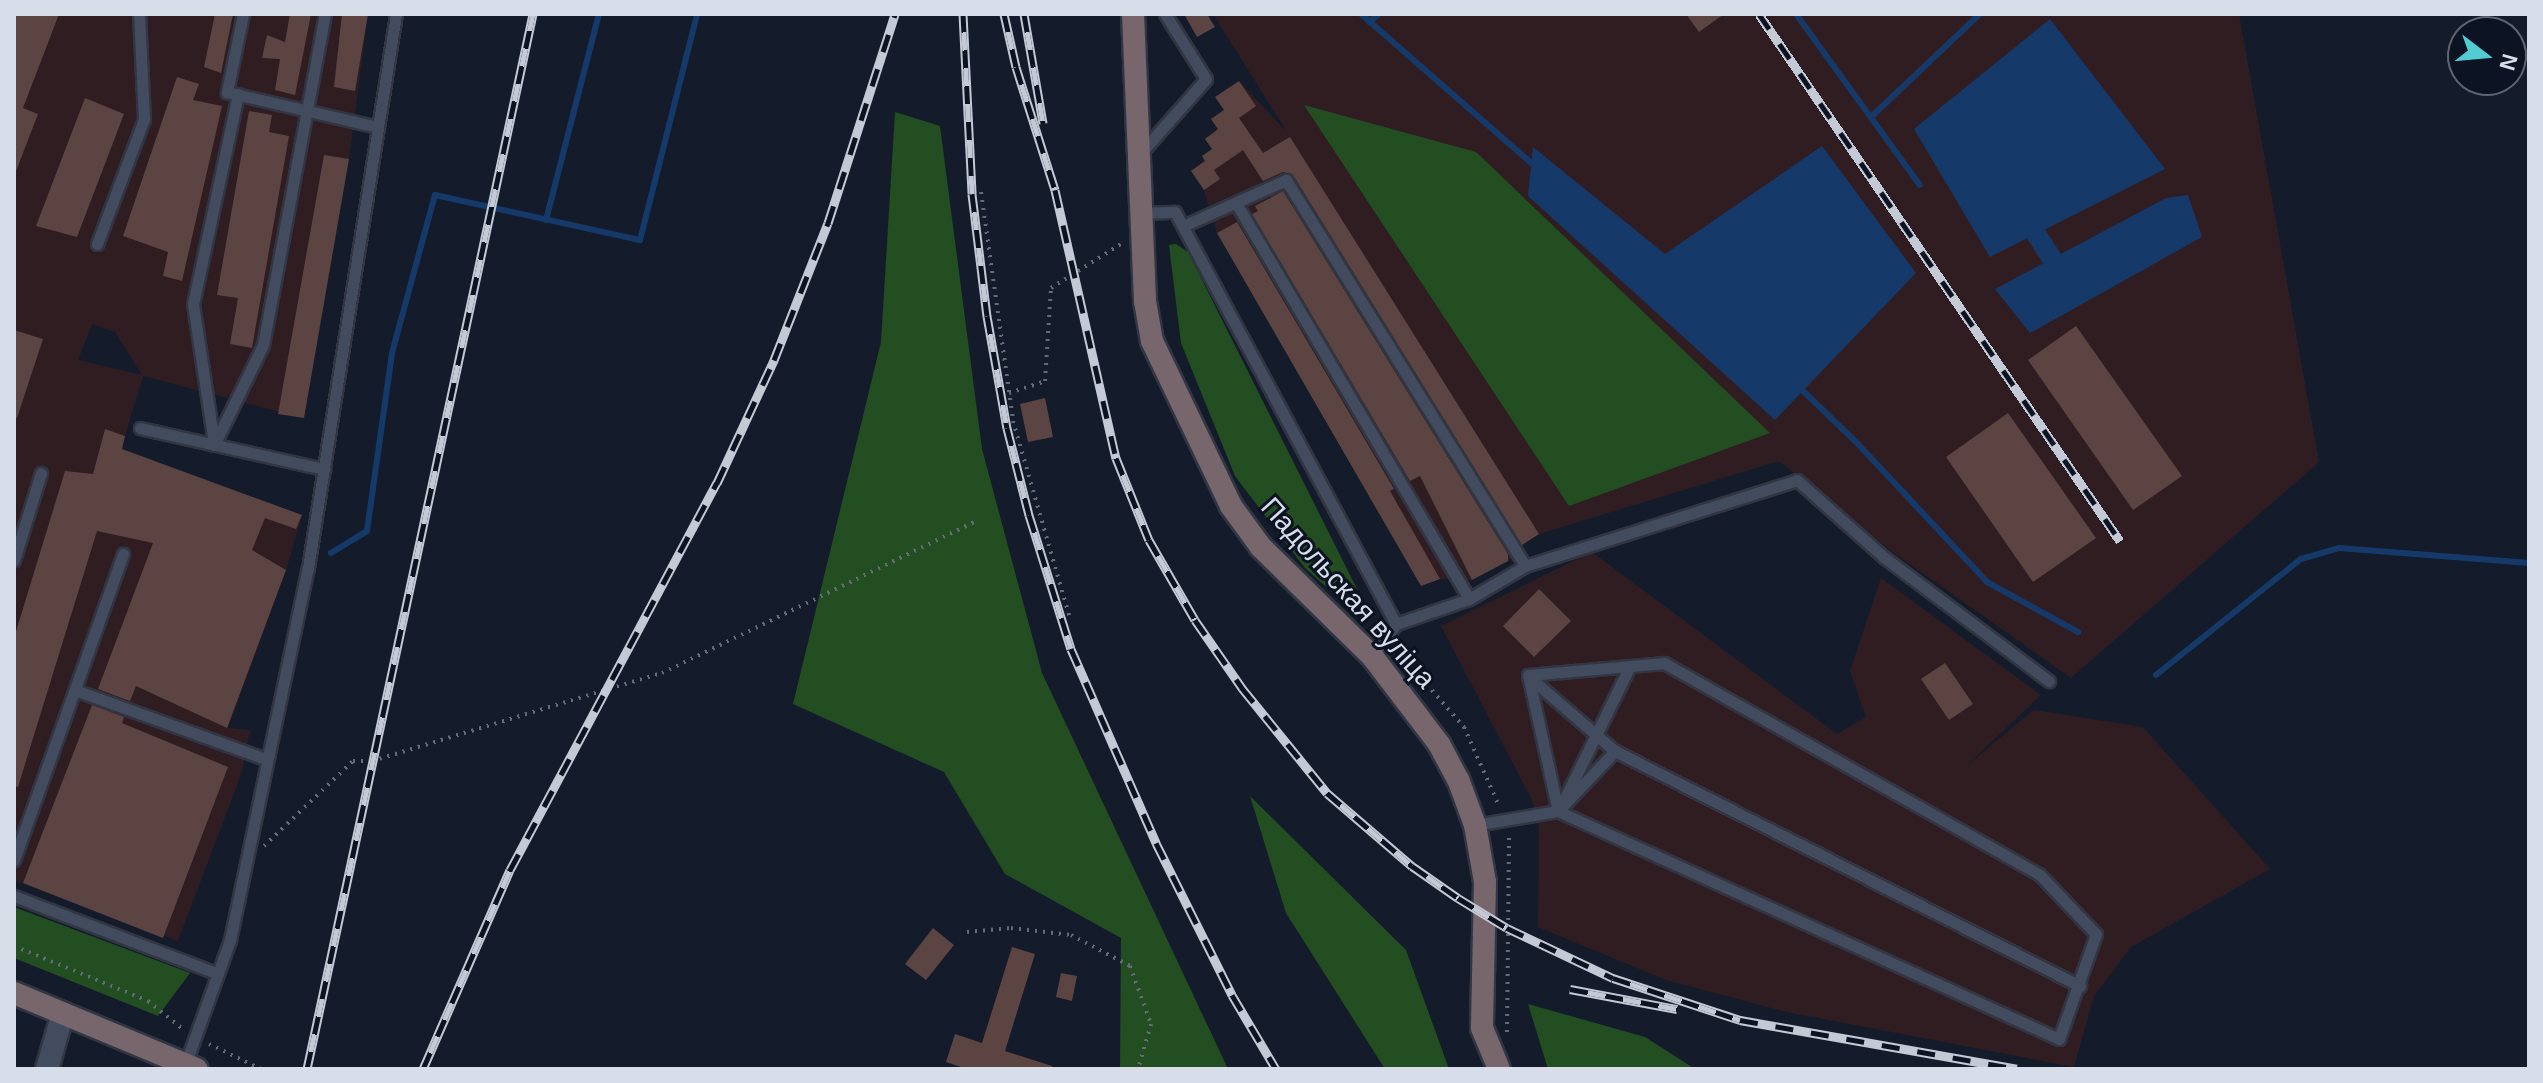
<!DOCTYPE html>
<html>
<head>
<meta charset="utf-8">
<style>
	body { margin:0 }
	#map { position:relative; width:2543px; height:1083px; overflow:hidden; background:#141c2c; font-family:Arial,sans-serif }
	div>[style] { position:absolute }
	[style*='--x'] { left:calc(var(--x)*1px); top:calc(var(--y)*1px); width:calc(var(--w)*1px); rotate:calc(var(--a)*1deg) }
	.industrial>* { inset:0; background:#301d22 }
	.green>* { inset:0; background:#234e21 }
	.water>* { inset:0; background:#153a6a }
	.stream>* { height:6px; margin:-3px; padding:0 3px; transform-origin:3px; border-radius:3px; background:#153a6a }
	.canal>* { height:20px; margin:-10px; padding:0 10px; transform-origin:10px; border-radius:10px; background:#153a6a }
	.building>* { inset:0; background:#5b4442 }
	.path>* { height:4px; margin-top:-2px; transform-origin:0; background:repeating-linear-gradient(90deg,#646c7a 0 2px,transparent 0 8px) }
	.roads { filter:drop-shadow(2px 0 #323643) drop-shadow(-2px 0 #323643) drop-shadow(0 2px #323643) drop-shadow(0 -2px #323643) }
	.service>* { height:11px; margin:-5.5px; padding:0 5.5px; transform-origin:5.5px; border-radius:5.5px; background:#424c5e }
	.minor>* { height:22px; margin:-11px; padding:0 11px; transform-origin:11px; border-radius:11px; background:#424c5e }
	.secondary>* { height:22px; margin:-11px; padding:0 11px; transform-origin:11px; border-radius:11px; background:#77666c }
	.rail>* { height:9px; margin-top:-4.5px; transform-origin:0; background:repeating-linear-gradient(90deg,#0c1322 0 18px,#c3cad5 0 36px); box-sizing:border-box; border-block:2px solid #c3cad5 }
	span { translate:-50% -50%; white-space:nowrap; text-align:center; line-height:1.15; -webkit-text-stroke:6px #0c1322; paint-order:stroke }
	.street-label { font-size:28px; color:#d8dee9 }
	.frame { position:absolute; inset:0; border:16px solid #d8dee9; pointer-events:none }
	.north { position:absolute; left:2447px; top:16px; width:80px; height:80px; box-sizing:border-box; background:#0c1322; border:2px solid #5e6472; border-radius:50%; rotate:106deg; font-size:22px; font-weight:700; line-height:32px; text-align:center; color:#d8dee9 }
	.north::after { content:''; display:block; margin:auto; width:28px; height:36px; background:#51ccd3; clip-path:polygon(50% 0,100% 100%,50% 72%,0 100%) }
</style>
</head>
<body>
<div id="map">
	<div class="industrial">
		<div style="clip-path:polygon(evenodd,14px 14px,368px 14px,349px 159px,304px 418px,143px 376px,125px 436px,105px 430px,99px 454px,145px 458px,302px 515px,286px 570px,228px 728px,250px 730px,242px 772px,178px 941px,14px 880px,14px 14px,92px 324px,115px 332px,142px 375px,78px 360px,92px 324px)"></div>
		<div style="clip-path:polygon(1213px 14px,2239px 14px,2319px 462px,2071px 678px,1894px 553px,1779px 461px,1539px 534px,1524px 544px,1508px 561px,1472px 580px,1440px 579px,1421px 586px,1217px 233px,1204px 190px,1191px 171px,1204px 161px,1202px 156px,1212px 149px,1205px 139px,1218px 130px,1211px 119px,1224px 110px,1215px 97px,1239px 81px,1287px 132px)"></div>
		<div style="clip-path:polygon(1592px 552px,1837px 734px,1866px 717px,1850px 671px,1881px 578px,2041px 695px,1966px 766px,2034px 710px,2143px 727px,2270px 869px,2131px 947px,2094px 996px,2074px 1067px,1787px 1012px,1666px 980px,1538px 927px,1539px 827px,1532px 800px,1441px 626px)"></div>
	</div>
	<div class="green">
		<div style="clip-path:polygon(1304px 105px,1476px 152px,1770px 433px,1569px 506px)"></div>
		<div style="clip-path:polygon(895px 112px,940px 126px,982px 449px,1042px 673px,1228px 1069px,1120px 1069px,1121px 938px,1005px 874px,944px 772px,793px 704px,881px 342px)"></div>
		<div style="clip-path:polygon(1176px 244px,1188px 252px,1361px 597px,1357px 604px,1348px 606px,1305px 568px,1235px 476px,1181px 343px,1169px 245px)"></div>
		<div style="clip-path:polygon(1250px 796px,1406px 950px,1449px 1069px,1385px 1069px,1286px 913px)"></div>
		<div style="clip-path:polygon(14px 907px,190px 973px,158px 1016px,14px 958px)"></div>
		<div style="clip-path:polygon(1528px 1004px,1645px 1037px,1695px 1069px,1548px 1069px)"></div>
	</div>
	<div class="water">
		<div style="clip-path:polygon(2050px 19px,2165px 169px,1990px 257px,1914px 129px)"></div>
		<div style="clip-path:polygon(1822px 146px,1916px 273px,1775px 420px,1528px 196px,1533px 147px,1665px 254px)"></div>
		<div style="clip-path:polygon(2188px 195px,2202px 237px,2030px 333px,1995px 289px,2166px 198px)"></div>
	</div>
	<div class="stream">
		<div style="--x:1361;--y:14;--w:232;--a:41.2"></div>
		<div style="--x:1796;--y:14;--w:211;--a:54.1"></div>
		<div style="--x:1369;--y:22;--w:13;--a:-39"></div>
		<div style="--x:1871;--y:117;--w:150;--a:-43.4"></div>
		<div style="--x:546;--y:220;--w:213;--a:-75.6"></div>
		<div style="--x:1799;--y:387;--w:82;--a:44"></div>
		<div style="--x:1858;--y:444;--w:189;--a:46.9"></div>
		<div style="--x:1987;--y:582;--w:104;--a:28.8"></div>
		<div style="--x:331;--y:553;--w:42;--a:-31.4"></div>
		<div style="--x:367;--y:531;--w:180;--a:-82"></div>
		<div style="--x:392;--y:353;--w:164;--a:-74.8"></div>
		<div style="--x:435;--y:195;--w:210;--a:12.4"></div>
		<div style="--x:640;--y:240;--w:233;--a:-75.8"></div>
		<div style="--x:2156;--y:675;--w:186;--a:-38.7"></div>
		<div style="--x:2301;--y:559;--w:40;--a:-16"></div>
		<div style="--x:2339;--y:548;--w:191;--a:4.5"></div>
	</div>
	<div class="canal">
		<div style="--x:2036;--y:234;--w:30;--a:57"></div>
	</div>
	<div class="building">
		<div style="clip-path:polygon(14px 14px,59px 14px,23px 108px,38px 114px,15px 174px)"></div>
		<div style="clip-path:polygon(215px 14px,233px 14px,221px 73px,204px 67px)"></div>
		<div style="clip-path:polygon(290px 14px,311px 14px,295px 95px,275px 90px,280px 59px,262px 58px,267px 35px,285px 42px)"></div>
		<div style="clip-path:polygon(342px 14px,368px 14px,355px 91px,334px 87px)"></div>
		<div style="clip-path:polygon(1184px 14px,1207px 14px,1215px 27px,1197px 37px)"></div>
		<div style="clip-path:polygon(1686px 14px,1724px 14px,1699px 32px)"></div>
		<div style="clip-path:polygon(177px 77px,199px 84px,193px 100px,222px 106px,182px 281px,163px 276px,168px 252px,123px 236px)"></div>
		<div style="clip-path:polygon(1239px 81px,1256px 106px,1239px 118px,1263px 153px,1290px 137px,1539px 534px,1522px 545px,1293px 175px,1283px 172px,1263px 181px,1243px 150px,1214px 170px,1220px 179px,1204px 190px,1191px 171px,1205px 161px,1202px 156px,1212px 149px,1205px 139px,1218px 129px,1211px 119px,1224px 110px,1215px 97px)"></div>
		<div style="clip-path:polygon(85px 98px,124px 114px,77px 237px,36px 226px)"></div>
		<div style="clip-path:polygon(249px 111px,272px 115px,269px 132px,289px 136px,252px 348px,230px 344px,238px 298px,217px 295px)"></div>
		<div style="clip-path:polygon(324px 155px,349px 159px,304px 418px,278px 414px)"></div>
		<div style="clip-path:polygon(1283px 191px,1508px 554px,1508px 561px,1472px 580px,1420px 476px,1410px 481px,1252px 214px,1258px 211px,1255px 206px)"></div>
		<div style="clip-path:polygon(1237px 222px,1394px 489px,1390px 491px,1440px 579px,1421px 586px,1217px 233px)"></div>
		<div style="clip-path:polygon(2076px 326px,2182px 476px,2133px 510px,2028px 360px)"></div>
		<div style="clip-path:polygon(14px 330px,43px 339px,17px 418px,14px 417px)"></div>
		<div style="clip-path:polygon(1045px 398px,1053px 437px,1028px 442px,1020px 404px)"></div>
		<div style="clip-path:polygon(2008px 413px,2096px 538px,2033px 582px,1946px 457px)"></div>
		<div style="clip-path:polygon(105px 429px,125px 436px,122px 449px,302px 515px,296px 529px,265px 518px,252px 550px,286px 570px,227px 728px,136px 686px,130px 701px,98px 689px,153px 543px,97px 531px,18px 787px,14px 786px,14px 638px,65px 471px,93px 474px)"></div>
		<div style="clip-path:polygon(1539px 589px,1571px 621px,1534px 657px,1503px 626px)"></div>
		<div style="clip-path:polygon(1945px 663px,1973px 704px,1949px 720px,1921px 679px)"></div>
		<div style="clip-path:polygon(92px 705px,124px 717px,122px 723px,228px 767px,163px 938px,23px 883px)"></div>
		<div style="clip-path:polygon(933px 928px,954px 945px,926px 980px,905px 964px)"></div>
		<div style="clip-path:polygon(1012px 947px,1035px 954px,1005px 1051px,1052px 1066px,1051px 1069px,967px 1069px,946px 1062px,955px 1034px,982px 1043px)"></div>
		<div style="clip-path:polygon(1061px 973px,1077px 976px,1072px 1001px,1056px 997px)"></div>
	</div>
	<div class="path">
		<div style="--x:981;--y:192;--w:231;--a:82"></div>
		<div style="--x:1013;--y:421;--w:206;--a:73.9"></div>
		<div style="--x:1009;--y:393;--w:38;--a:-18"></div>
		<div style="--x:1045;--y:381;--w:93;--a:-86.3"></div>
		<div style="--x:1051;--y:288;--w:86;--a:-32.2"></div>
		<div style="--x:1395;--y:648;--w:105;--a:48.9"></div>
		<div style="--x:1464;--y:727;--w:86;--a:66.1"></div>
		<div style="--x:264;--y:846;--w:123;--a:-43.7"></div>
		<div style="--x:353;--y:761;--w:19;--a:0"></div>
		<div style="--x:372;--y:761;--w:303;--a:-16.9"></div>
		<div style="--x:662;--y:673;--w:350;--a:-25.8"></div>
		<div style="--x:967;--y:932;--w:44;--a:-5.2"></div>
		<div style="--x:1011;--y:928;--w:60;--a:6.7"></div>
		<div style="--x:1071;--y:935;--w:67;--a:27.7"></div>
		<div style="--x:1130;--y:966;--w:62;--a:70.1"></div>
		<div style="--x:1151;--y:1024;--w:47;--a:106.1"></div>
		<div style="--x:14;--y:946;--w:145;--a:22.3"></div>
		<div style="--x:148;--y:1001;--w:46;--a:38.9"></div>
		<div style="--x:1507;--y:1032;--w:199;--a:-89.4"></div>
		<div style="--x:209;--y:1044;--w:58;--a:25.7"></div>
	</div>
	<div class="roads">
		<div class="service">
			<div style="--x:243;--y:14;--w:80;--a:101.6"></div>
			<div style="--x:227;--y:92;--w:155;--a:13.1"></div>
			<div style="--x:1139;--y:155;--w:101;--a:-48.6"></div>
			<div style="--x:1206;--y:79;--w:77;--a:-122.2"></div>
			<div style="--x:1236;--y:203;--w:459;--a:59.5"></div>
			<div style="--x:1141;--y:213;--w:34;--a:-2"></div>
			<div style="--x:1175;--y:212;--w:468;--a:61.8"></div>
			<div style="--x:1396;--y:624;--w:77;--a:-18.9"></div>
			<div style="--x:1469;--y:599;--w:65;--a:-30.5"></div>
			<div style="--x:1525;--y:566;--w:285;--a:-17.5"></div>
			<div style="--x:1797;--y:480;--w:118;--a:41.6"></div>
			<div style="--x:1885;--y:558;--w:205;--a:36.9"></div>
			<div style="--x:1183;--y:226;--w:113;--a:-24.1"></div>
			<div style="--x:1286;--y:180;--w:454;--a:58.2"></div>
			<div style="--x:97;--y:244;--w:134;--a:-69.4"></div>
			<div style="--x:144;--y:119;--w:105;--a:-92.7"></div>
			<div style="--x:140;--y:428;--w:189;--a:12.6"></div>
			<div style="--x:214;--y:443;--w:141;--a:-98.6"></div>
			<div style="--x:193;--y:304;--w:215;--a:-77.9"></div>
			<div style="--x:214;--y:445;--w:111;--a:-63.9"></div>
			<div style="--x:263;--y:345;--w:337;--a:-79.4"></div>
			<div style="--x:14;--y:560;--w:91;--a:-72.8"></div>
			<div style="--x:1372;--y:656;--w:40;--a:-53"></div>
			<div style="--x:1664;--y:663;--w:430;--a:29.4"></div>
			<div style="--x:2039;--y:874;--w:83;--a:46.5"></div>
			<div style="--x:2096;--y:934;--w:111;--a:109.4"></div>
			<div style="--x:2059;--y:1039;--w:550;--a:-155.53"></div>
			<div style="--x:1558;--y:811;--w:139;--a:-102.4"></div>
			<div style="--x:1528;--y:675;--w:137;--a:-5"></div>
			<div style="--x:1528;--y:676;--w:115;--a:40.8"></div>
			<div style="--x:1615;--y:751;--w:521;--a:26.81"></div>
			<div style="--x:75;--y:690;--w:203;--a:19.9"></div>
			<div style="--x:1564;--y:800;--w:149;--a:-63.8"></div>
			<div style="--x:1475;--y:825;--w:84;--a:-9.6"></div>
			<div style="--x:1558;--y:811;--w:83;--a:-46.5"></div>
			<div style="--x:14;--y:860;--w:325;--a:-70.4"></div>
			<div style="--x:14;--y:896;--w:218;--a:20.9"></div>
			<div style="--x:185;--y:1065;--w:133;--a:-70.2"></div>
			<div style="--x:230;--y:940;--w:380;--a:-78.2"></div>
			<div style="--x:308;--y:568;--w:561;--a:-80.97"></div>
		</div>
		<div class="minor">
			<div style="--x:47;--y:1069;--w:58;--a:-74.1"></div>
		</div>
		<div class="secondary">
			<div style="--x:1133;--y:14;--w:287;--a:87.6"></div>
			<div style="--x:1145;--y:301;--w:41;--a:80.1"></div>
			<div style="--x:1152;--y:341;--w:183;--a:64.4"></div>
			<div style="--x:1231;--y:506;--w:51;--a:53.8"></div>
			<div style="--x:1261;--y:547;--w:156;--a:44.5"></div>
			<div style="--x:1372;--y:656;--w:111;--a:52.7"></div>
			<div style="--x:1439;--y:744;--w:40;--a:62"></div>
			<div style="--x:1458;--y:779;--w:49;--a:69.7"></div>
			<div style="--x:1475;--y:825;--w:58;--a:80"></div>
			<div style="--x:1485;--y:882;--w:146;--a:91.2"></div>
			<div style="--x:1482;--y:1028;--w:44;--a:67.5"></div>
			<div style="--x:14;--y:993;--w:198;--a:22.6"></div>
		</div>
	</div>
	<div class="rail">
		<div style="--x:963;--y:14;--w:180;--a:87.1"></div>
		<div style="--x:972;--y:194;--w:123;--a:83"></div>
		<div style="--x:987;--y:316;--w:114;--a:79.9"></div>
		<div style="--x:1007;--y:428;--w:90;--a:75.8"></div>
		<div style="--x:1029;--y:515;--w:140;--a:72.6"></div>
		<div style="--x:1071;--y:649;--w:212;--a:66.3"></div>
		<div style="--x:1156;--y:843;--w:170;--a:63.4"></div>
		<div style="--x:1232;--y:995;--w:86;--a:59.3"></div>
		<div style="--x:1004;--y:14;--w:54;--a:77.2"></div>
		<div style="--x:1016;--y:67;--w:129;--a:72.4"></div>
		<div style="--x:1055;--y:190;--w:275;--a:77.2"></div>
		<div style="--x:1116;--y:458;--w:88;--a:68.1"></div>
		<div style="--x:1149;--y:540;--w:92;--a:60.1"></div>
		<div style="--x:1195;--y:620;--w:83;--a:55.3"></div>
		<div style="--x:1242;--y:688;--w:135;--a:51"></div>
		<div style="--x:1327;--y:793;--w:112;--a:40.7"></div>
		<div style="--x:1412;--y:866;--w:56;--a:34.8"></div>
		<div style="--x:1458;--y:898;--w:57;--a:31.5"></div>
		<div style="--x:1507;--y:928;--w:117;--a:25.3"></div>
		<div style="--x:1613;--y:978;--w:134;--a:18.3"></div>
		<div style="--x:1740;--y:1020;--w:281;--a:10"></div>
		<div style="--x:1024;--y:14;--w:111;--a:80.1"></div>
		<div style="--x:1759;--y:14;--w:639;--a:55.59"></div>
		<div style="--x:1570;--y:989;--w:109;--a:10.6"></div>
		<div style="--x:307;--y:1069;--w:1079;--a:-77.91"></div>
		<div style="--x:423;--y:1069;--w:217;--a:-66.4"></div>
		<div style="--x:510;--y:870;--w:439;--a:-61.9"></div>
		<div style="--x:717;--y:483;--w:136;--a:-65.1"></div>
		<div style="--x:774;--y:360;--w:147;--a:-68.5"></div>
		<div style="--x:828;--y:223;--w:219;--a:-72.2"></div>
	</div>
	<div class="street-label">
		<span style="left:1348px;top:593px;rotate:48deg">Падольская вуліца</span>
	</div>
	<div class="frame"></div>
	<div class="north">N</div>
</div>
</body>
</html>
